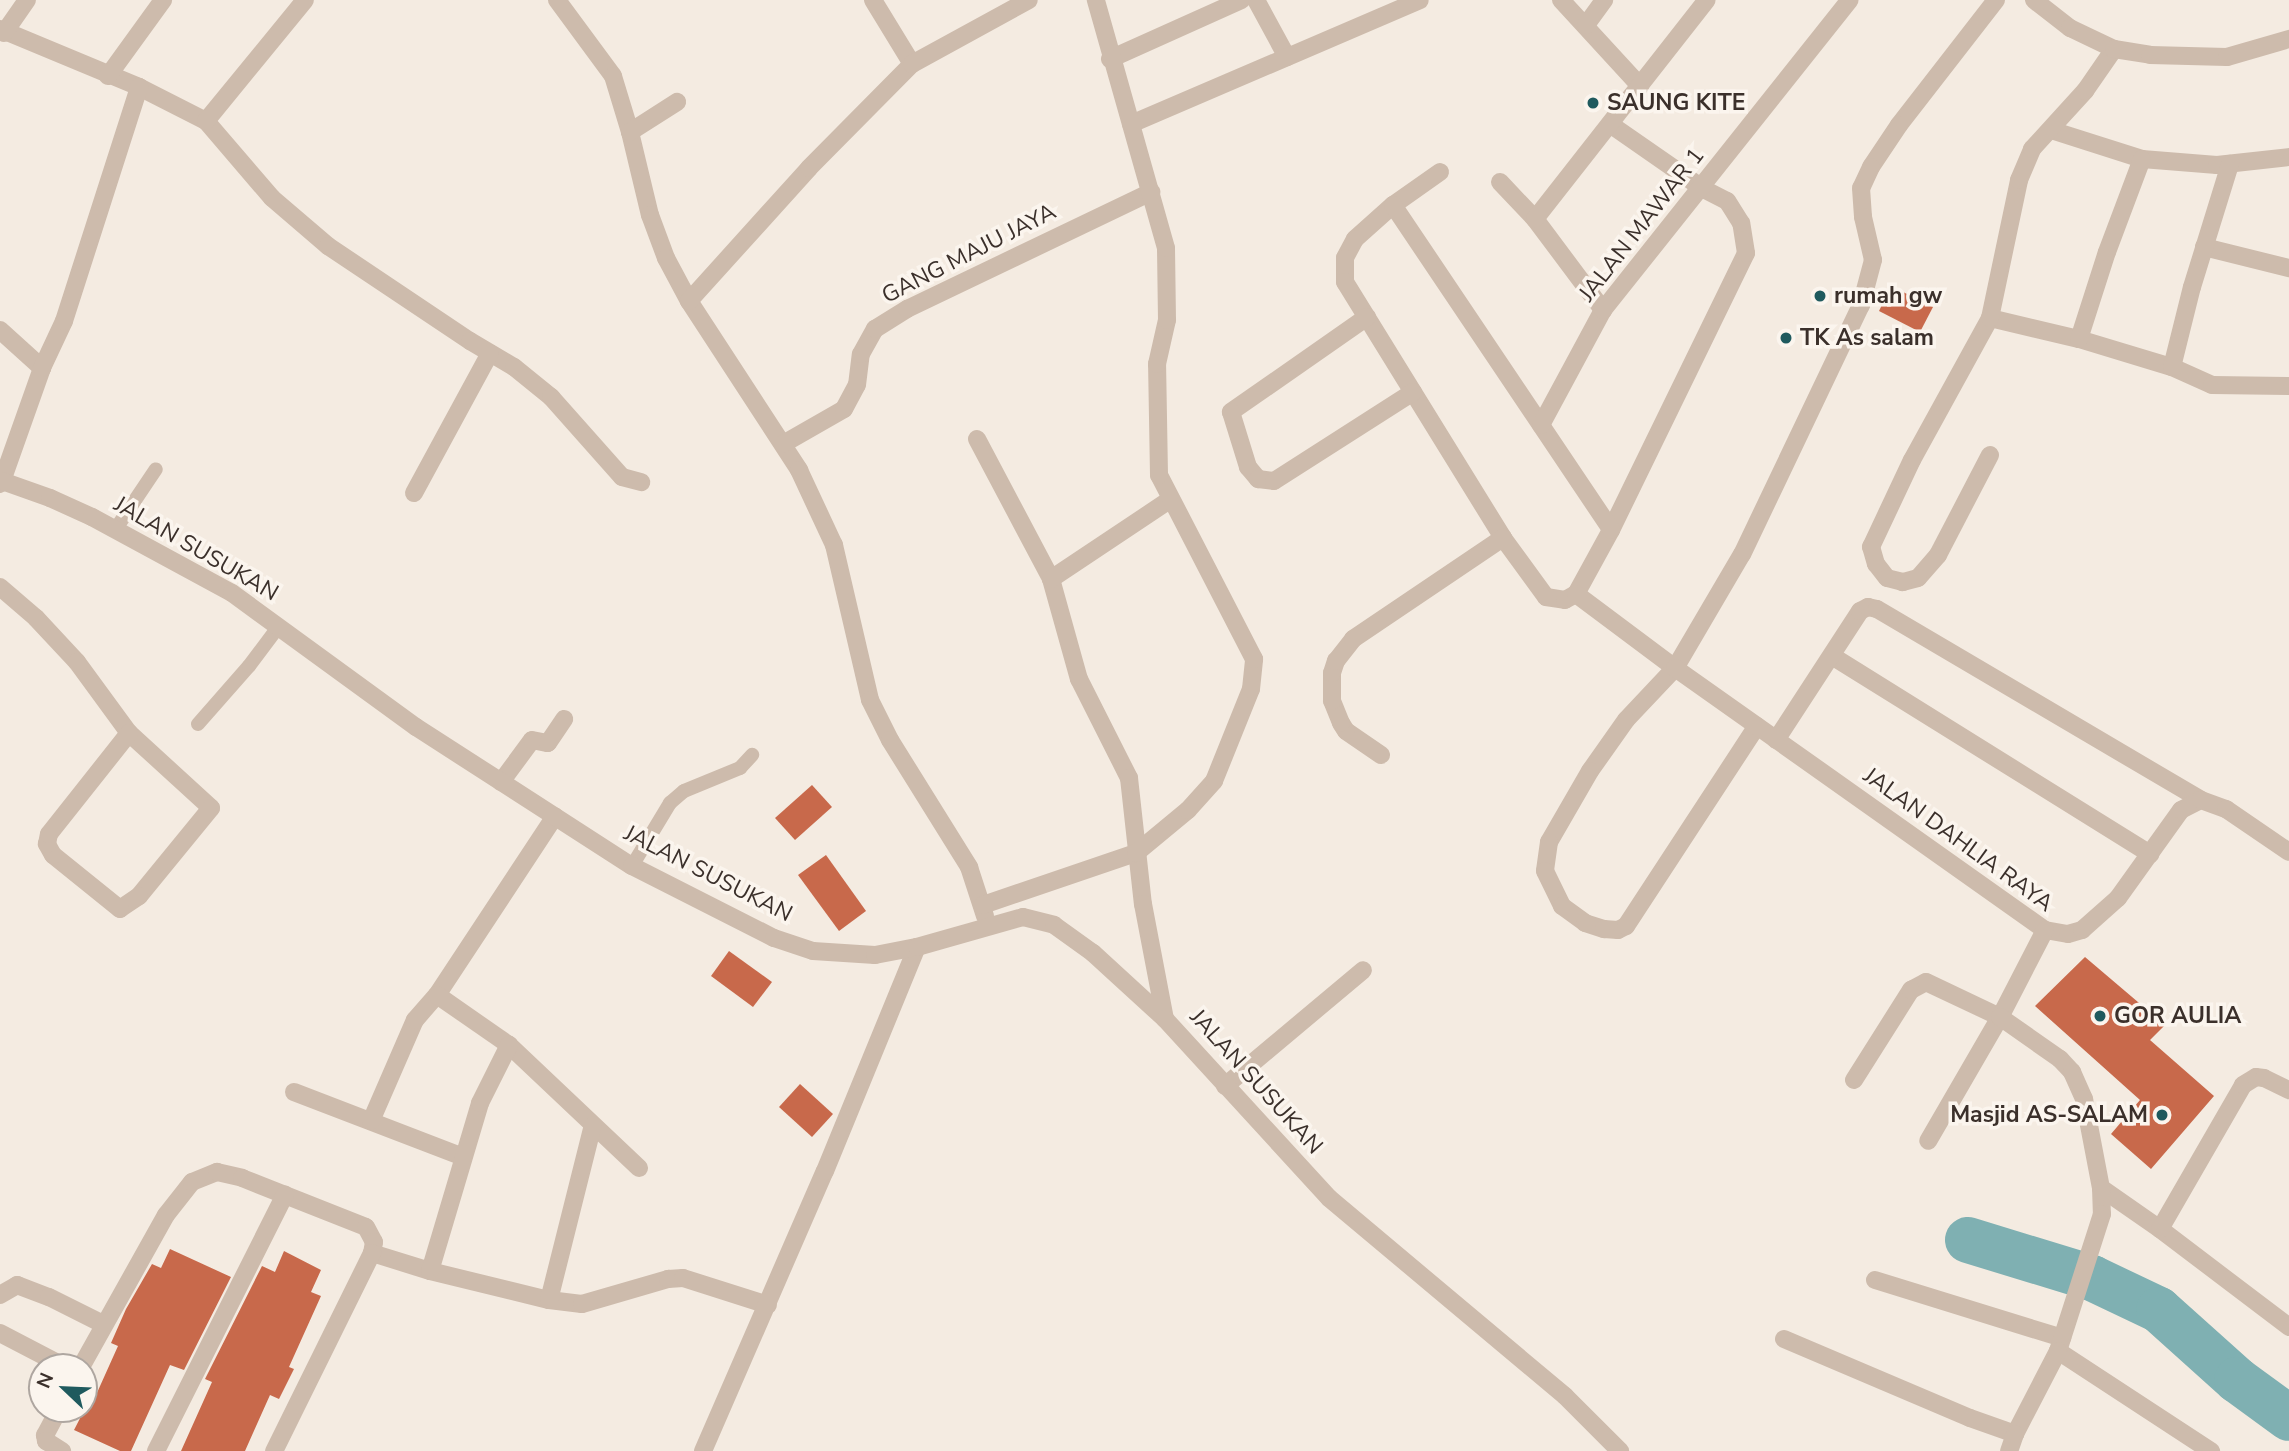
<!DOCTYPE html>
<html>
<head>
<meta charset="utf-8">
<style>
	body { margin:0 }
	#map { position:relative; width:2289px; height:1451px; overflow:hidden; background:#f4ebe1; font-family:"Nunito Sans",sans-serif }
	div>[style] { position:absolute }
	[style*='--x'] { left:calc(var(--x)*1px); top:calc(var(--y)*1px); width:calc(var(--w)*1px); rotate:calc(var(--a)*1deg) }
	.river>* { height:46px; margin:-23px; padding:0 23px; transform-origin:23px; border-radius:23px; background:#7fb0b2 }
	.building>* { inset:0; background:#c8694b }
	.service>* { height:14px; margin:-7px; padding:0 7px; transform-origin:7px; border-radius:7px; background:#cdbbac }
	.minor>* { height:18px; margin:-9px; padding:0 9px; transform-origin:9px; border-radius:9px; background:#cdbbac }
	.tertiary>* { height:18px; margin:-9px; padding:0 9px; transform-origin:9px; border-radius:9px; background:#cdbbac }
	.dots>* { width:19px; height:19px; translate:-50% -50%; box-sizing:border-box; border:4px solid #fbf5ee; border-radius:50% }
	span { translate:-50% -50%; white-space:nowrap; text-align:center; line-height:1.15; -webkit-text-stroke:7px #fbf5ee; paint-order:stroke }
	.poi-label { font-size:23px; color:#3b302b; font-weight:700 }
	.left { translate:0 -50%; text-align:left }
	.right { translate:-100% -50%; text-align:right }
	.street-label { font-size:23px; color:#3b302b }
	.north { position:absolute; left:28px; top:1353px; width:70px; height:70px; box-sizing:border-box; background:#fbf5ee; border:2px solid #aea6a0; border-radius:50%; rotate:293deg; font-size:19px; font-weight:700; line-height:28px; text-align:center; color:#3b302b }
	.north::after { content:''; display:block; margin:auto; width:24px; height:32px; background:#1f5a5e; clip-path:polygon(50% 0,100% 100%,50% 72%,0 100%) }
</style>
</head>
<body>
<div id="map">
	<div class="river">
		<div style="--x:1968;--y:1240;--w:130;--a:17"></div>
		<div style="--x:2092;--y:1278;--w:74;--a:25.5"></div>
		<div style="--x:2159;--y:1310;--w:105;--a:41.9"></div>
		<div style="--x:2237;--y:1380;--w:64;--a:36.2"></div>
	</div>
	<div class="building">
		<div style="clip-path:polygon(1891px 286px,1933px 307px,1920px 332px,1879px 311px)"></div>
		<div style="clip-path:polygon(812px 785px,832px 807px,795px 840px,775px 818px)"></div>
		<div style="clip-path:polygon(826px 855px,866px 911px,839px 931px,798px 875px)"></div>
		<div style="clip-path:polygon(729px 951px,772px 982px,753px 1007px,711px 976px)"></div>
		<div style="clip-path:polygon(2085px 957px,2165px 1025px,2150px 1040px,2214px 1096px,2151px 1169px,2111px 1134px,2140px 1100px,2035px 1006px)"></div>
		<div style="clip-path:polygon(800px 1084px,833px 1114px,812px 1137px,779px 1107px)"></div>
		<div style="clip-path:polygon(170px 1249px,231px 1277px,184px 1370px,170px 1365px,131px 1451px,120px 1451px,74px 1430px,93px 1393px,96px 1395px,118px 1346px,111px 1343px,126px 1309px,152px 1264px,161px 1268px)"></div>
		<div style="clip-path:polygon(284px 1251px,321px 1270px,311px 1292px,321px 1296px,289px 1367px,294px 1369px,279px 1399px,270px 1395px,245px 1451px,181px 1451px,212px 1382px,205px 1379px,262px 1266px,275px 1272px)"></div>
	</div>
	<div class="service">
		<div style="--x:115;--y:530;--w:73;--a:-56.1"></div>
		<div style="--x:198;--y:724;--w:77;--a:-48.7"></div>
		<div style="--x:249;--y:666;--w:50;--a:-53.1"></div>
		<div style="--x:632;--y:866;--w:74;--a:-58.9"></div>
		<div style="--x:670;--y:803;--w:18;--a:-41"></div>
		<div style="--x:684;--y:791;--w:61;--a:-22.3"></div>
		<div style="--x:740;--y:768;--w:18;--a:-47"></div>
	</div>
	<div class="minor">
		<div style="--x:557;--y:0;--w:94;--a:53.6"></div>
		<div style="--x:613;--y:76;--w:59;--a:73.1"></div>
		<div style="--x:630;--y:132;--w:85;--a:76.5"></div>
		<div style="--x:650;--y:215;--w:46;--a:69.6"></div>
		<div style="--x:666;--y:258;--w:49;--a:61.9"></div>
		<div style="--x:689;--y:301;--w:202;--a:56.9"></div>
		<div style="--x:799;--y:470;--w:83;--a:65"></div>
		<div style="--x:834;--y:545;--w:159;--a:76.9"></div>
		<div style="--x:870;--y:700;--w:45;--a:63.4"></div>
		<div style="--x:890;--y:740;--w:150;--a:58.1"></div>
		<div style="--x:969;--y:867;--w:52;--a:71.9"></div>
		<div style="--x:873;--y:0;--w:75;--a:58.6"></div>
		<div style="--x:1256;--y:0;--w:65;--a:61.5"></div>
		<div style="--x:1561;--y:0;--w:117;--a:47.4"></div>
		<div style="--x:1586;--y:25;--w:31;--a:-54"></div>
		<div style="--x:0;--y:29;--w:151;--a:22.6"></div>
		<div style="--x:139;--y:87;--w:75;--a:26.9"></div>
		<div style="--x:206;--y:121;--w:101;--a:49.4"></div>
		<div style="--x:272;--y:198;--w:74;--a:40.6"></div>
		<div style="--x:328;--y:246;--w:171;--a:33.8"></div>
		<div style="--x:470;--y:341;--w:51;--a:30.6"></div>
		<div style="--x:514;--y:367;--w:48;--a:39"></div>
		<div style="--x:551;--y:397;--w:107;--a:48.4"></div>
		<div style="--x:622;--y:477;--w:20;--a:15"></div>
		<div style="--x:4;--y:33;--w:40;--a:-55.1"></div>
		<div style="--x:1110;--y:59;--w:144;--a:-24.2"></div>
		<div style="--x:108;--y:76;--w:94;--a:-54.1"></div>
		<div style="--x:206;--y:121;--w:156;--a:-50.7"></div>
		<div style="--x:1131;--y:124;--w:314;--a:-23.2"></div>
		<div style="--x:2051;--y:130;--w:96;--a:17.7"></div>
		<div style="--x:2142;--y:159;--w:75;--a:4.6"></div>
		<div style="--x:2217;--y:165;--w:72;--a:-6.3"></div>
		<div style="--x:630;--y:132;--w:56;--a:-32.6"></div>
		<div style="--x:1440;--y:172;--w:57;--a:144.9"></div>
		<div style="--x:1393;--y:205;--w:51;--a:138.2"></div>
		<div style="--x:1355;--y:239;--w:21;--a:118"></div>
		<div style="--x:1345;--y:258;--w:24;--a:90"></div>
		<div style="--x:1345;--y:282;--w:301;--a:58.3"></div>
		<div style="--x:1503;--y:538;--w:73;--a:53.9"></div>
		<div style="--x:1546;--y:597;--w:19;--a:9"></div>
		<div style="--x:1565;--y:600;--w:13;--a:-29"></div>
		<div style="--x:1576;--y:594;--w:73;--a:-61.3"></div>
		<div style="--x:1611;--y:530;--w:308;--a:-64"></div>
		<div style="--x:1746;--y:253;--w:30;--a:-99"></div>
		<div style="--x:1741;--y:223;--w:26;--a:-122"></div>
		<div style="--x:1727;--y:201;--w:28;--a:-153"></div>
		<div style="--x:1702;--y:188;--w:112;--a:-145.2"></div>
		<div style="--x:1500;--y:182;--w:51;--a:46.6"></div>
		<div style="--x:1535;--y:219;--w:114;--a:53.2"></div>
		<div style="--x:1393;--y:205;--w:391;--a:56.1"></div>
		<div style="--x:1535;--y:219;--w:278;--a:-51.9"></div>
		<div style="--x:2204;--y:247;--w:88;--a:13.9"></div>
		<div style="--x:689;--y:301;--w:179;--a:-47.9"></div>
		<div style="--x:809;--y:168;--w:146;--a:-45.3"></div>
		<div style="--x:912;--y:64;--w:133;--a:-28.7"></div>
		<div style="--x:1367;--y:317;--w:166;--a:145.1"></div>
		<div style="--x:1231;--y:412;--w:58;--a:72.8"></div>
		<div style="--x:1248;--y:467;--w:16;--a:50"></div>
		<div style="--x:1258;--y:479;--w:16;--a:7"></div>
		<div style="--x:1274;--y:481;--w:165;--a:-32.6"></div>
		<div style="--x:1990;--y:318;--w:91;--a:13.3"></div>
		<div style="--x:2079;--y:339;--w:97;--a:16.8"></div>
		<div style="--x:2172;--y:367;--w:44;--a:24.2"></div>
		<div style="--x:2212;--y:385;--w:77;--a:0.7"></div>
		<div style="--x:0;--y:330;--w:57;--a:42.1"></div>
		<div style="--x:2079;--y:339;--w:91;--a:-72.2"></div>
		<div style="--x:2107;--y:252;--w:99;--a:-69.4"></div>
		<div style="--x:2172;--y:367;--w:82;--a:-76"></div>
		<div style="--x:2192;--y:287;--w:129;--a:-72.8"></div>
		<div style="--x:1541;--y:425;--w:131;--a:-61.7"></div>
		<div style="--x:1603;--y:310;--w:396;--a:-51.5"></div>
		<div style="--x:977;--y:439;--w:158;--a:62.1"></div>
		<div style="--x:1051;--y:579;--w:104;--a:74.4"></div>
		<div style="--x:1079;--y:679;--w:111;--a:63.2"></div>
		<div style="--x:1129;--y:778;--w:127;--a:83.7"></div>
		<div style="--x:1143;--y:904;--w:117;--a:79.2"></div>
		<div style="--x:783;--y:444;--w:70;--a:-29.8"></div>
		<div style="--x:844;--y:409;--w:27;--a:-62"></div>
		<div style="--x:857;--y:385;--w:31;--a:-83"></div>
		<div style="--x:861;--y:354;--w:29;--a:-61"></div>
		<div style="--x:875;--y:329;--w:38;--a:-32"></div>
		<div style="--x:907;--y:309;--w:271;--a:-25.6"></div>
		<div style="--x:1990;--y:455;--w:113;--a:117.5"></div>
		<div style="--x:1938;--y:555;--w:30;--a:131"></div>
		<div style="--x:1918;--y:578;--w:16;--a:165"></div>
		<div style="--x:1903;--y:582;--w:16;--a:-166"></div>
		<div style="--x:1887;--y:578;--w:18;--a:-128"></div>
		<div style="--x:1876;--y:564;--w:18;--a:-106"></div>
		<div style="--x:1871;--y:547;--w:96;--a:-64.8"></div>
		<div style="--x:1912;--y:460;--w:162;--a:-61.2"></div>
		<div style="--x:1990;--y:318;--w:141;--a:-78.1"></div>
		<div style="--x:2019;--y:180;--w:34;--a:-67"></div>
		<div style="--x:2032;--y:149;--w:79;--a:-47.6"></div>
		<div style="--x:2085;--y:91;--w:51;--a:-55.4"></div>
		<div style="--x:2;--y:481;--w:120;--a:-70.5"></div>
		<div style="--x:42;--y:368;--w:52;--a:-64.9"></div>
		<div style="--x:64;--y:321;--w:246;--a:-72.2"></div>
		<div style="--x:414;--y:493;--w:159;--a:-61.5"></div>
		<div style="--x:1051;--y:579;--w:144;--a:-33.7"></div>
		<div style="--x:0;--y:587;--w:48;--a:40.7"></div>
		<div style="--x:36;--y:618;--w:60;--a:47"></div>
		<div style="--x:77;--y:662;--w:88;--a:53.8"></div>
		<div style="--x:129;--y:733;--w:111;--a:42.4"></div>
		<div style="--x:211;--y:808;--w:114;--a:129.3"></div>
		<div style="--x:139;--y:896;--w:23;--a:146"></div>
		<div style="--x:120;--y:909;--w:86;--a:-141.1"></div>
		<div style="--x:53;--y:855;--w:13;--a:-119"></div>
		<div style="--x:47;--y:844;--w:10;--a:-79"></div>
		<div style="--x:49;--y:834;--w:129;--a:-51.6"></div>
		<div style="--x:1576;--y:594;--w:124;--a:36.8"></div>
		<div style="--x:1675;--y:668;--w:71;--a:133.3"></div>
		<div style="--x:1626;--y:720;--w:62;--a:125.2"></div>
		<div style="--x:1590;--y:771;--w:82;--a:120"></div>
		<div style="--x:1549;--y:842;--w:29;--a:98"></div>
		<div style="--x:1545;--y:871;--w:39;--a:64"></div>
		<div style="--x:1562;--y:906;--w:29;--a:36"></div>
		<div style="--x:1585;--y:923;--w:20;--a:18"></div>
		<div style="--x:1604;--y:929;--w:14;--a:4"></div>
		<div style="--x:1618;--y:930;--w:9;--a:-27"></div>
		<div style="--x:1626;--y:926;--w:239;--a:-56.8"></div>
		<div style="--x:1832;--y:656;--w:375;--a:31.9"></div>
		<div style="--x:1776;--y:740;--w:154;--a:-56.9"></div>
		<div style="--x:1860;--y:611;--w:9;--a:-27"></div>
		<div style="--x:1868;--y:607;--w:9;--a:13"></div>
		<div style="--x:1877;--y:609;--w:376;--a:30.5"></div>
		<div style="--x:1381;--y:755;--w:42;--a:-145.6"></div>
		<div style="--x:1346;--y:731;--w:9;--a:-122"></div>
		<div style="--x:1341;--y:723;--w:24;--a:-112"></div>
		<div style="--x:1332;--y:701;--w:28;--a:-90"></div>
		<div style="--x:1332;--y:673;--w:13;--a:-72"></div>
		<div style="--x:1336;--y:661;--w:28;--a:-52"></div>
		<div style="--x:1353;--y:639;--w:181;--a:-34"></div>
		<div style="--x:501;--y:782;--w:52;--a:-53.6"></div>
		<div style="--x:532;--y:740;--w:16;--a:11"></div>
		<div style="--x:548;--y:743;--w:29;--a:-56"></div>
		<div style="--x:983;--y:905;--w:162;--a:-18.8"></div>
		<div style="--x:1136;--y:853;--w:67;--a:-39.6"></div>
		<div style="--x:1188;--y:810;--w:39;--a:-48"></div>
		<div style="--x:1214;--y:781;--w:99;--a:-68.1"></div>
		<div style="--x:1251;--y:689;--w:30;--a:-84"></div>
		<div style="--x:1254;--y:659;--w:207;--a:-117.3"></div>
		<div style="--x:1159;--y:475;--w:111;--a:-91"></div>
		<div style="--x:1157;--y:364;--w:45;--a:-77.2"></div>
		<div style="--x:1167;--y:320;--w:72;--a:-90.8"></div>
		<div style="--x:1166;--y:248;--w:258;--a:-105.8"></div>
		<div style="--x:2045;--y:930;--w:23;--a:10"></div>
		<div style="--x:2068;--y:934;--w:15;--a:-16"></div>
		<div style="--x:2082;--y:930;--w:48;--a:-41.6"></div>
		<div style="--x:2118;--y:898;--w:108;--a:-54.4"></div>
		<div style="--x:2181;--y:810;--w:22;--a:-27"></div>
		<div style="--x:2201;--y:800;--w:27;--a:20"></div>
		<div style="--x:2226;--y:809;--w:76;--a:34.3"></div>
		<div style="--x:437;--y:995;--w:214;--a:-56.6"></div>
		<div style="--x:1854;--y:1080;--w:107;--a:-57.7"></div>
		<div style="--x:1911;--y:990;--w:17;--a:-28"></div>
		<div style="--x:1926;--y:982;--w:82;--a:25.3"></div>
		<div style="--x:2000;--y:1017;--w:143;--a:120.1"></div>
		<div style="--x:1225;--y:1086;--w:180;--a:-40"></div>
		<div style="--x:294;--y:1092;--w:181;--a:21"></div>
		<div style="--x:371;--y:1121;--w:110;--a:-66.5"></div>
		<div style="--x:415;--y:1020;--w:33;--a:-49"></div>
		<div style="--x:437;--y:995;--w:88;--a:34.8"></div>
		<div style="--x:509;--y:1045;--w:179;--a:43.4"></div>
		<div style="--x:2101;--y:1188;--w:72;--a:34.8"></div>
		<div style="--x:2160;--y:1229;--w:162;--a:37.2"></div>
		<div style="--x:2160;--y:1229;--w:166;--a:-60"></div>
		<div style="--x:2243;--y:1085;--w:15;--a:-32"></div>
		<div style="--x:2256;--y:1077;--w:8;--a:7"></div>
		<div style="--x:2264;--y:1078;--w:28;--a:26"></div>
		<div style="--x:372;--y:1253;--w:61;--a:17.2"></div>
		<div style="--x:430;--y:1271;--w:122;--a:13.7"></div>
		<div style="--x:549;--y:1300;--w:33;--a:7"></div>
		<div style="--x:582;--y:1304;--w:90;--a:-16.2"></div>
		<div style="--x:668;--y:1279;--w:15;--a:-4"></div>
		<div style="--x:683;--y:1278;--w:89;--a:17.6"></div>
		<div style="--x:430;--y:1271;--w:175;--a:-73.4"></div>
		<div style="--x:480;--y:1103;--w:65;--a:-63.4"></div>
		<div style="--x:1875;--y:1280;--w:196;--a:17.2"></div>
		<div style="--x:0;--y:1295;--w:20;--a:-30"></div>
		<div style="--x:17;--y:1285;--w:34;--a:21"></div>
		<div style="--x:49;--y:1297;--w:60;--a:26.6"></div>
		<div style="--x:549;--y:1300;--w:180;--a:-75.9"></div>
		<div style="--x:0;--y:1333;--w:73;--a:27.6"></div>
		<div style="--x:1784;--y:1339;--w:202;--a:23"></div>
		<div style="--x:1970;--y:1418;--w:48;--a:19.6"></div>
		<div style="--x:2058;--y:1351;--w:183;--a:33.2"></div>
		<div style="--x:81;--y:1367;--w:174;--a:-60.8"></div>
		<div style="--x:166;--y:1215;--w:42;--a:-51.8"></div>
		<div style="--x:192;--y:1182;--w:27;--a:-22"></div>
		<div style="--x:217;--y:1172;--w:26;--a:13"></div>
		<div style="--x:242;--y:1178;--w:133;--a:21.6"></div>
		<div style="--x:366;--y:1227;--w:17;--a:62"></div>
		<div style="--x:374;--y:1242;--w:11;--a:100"></div>
		<div style="--x:372;--y:1253;--w:221;--a:116.3"></div>
		<div style="--x:59;--y:1409;--w:30;--a:118"></div>
		<div style="--x:45;--y:1435;--w:6;--a:81"></div>
		<div style="--x:46;--y:1441;--w:19;--a:32"></div>
		<div style="--x:156;--y:1451;--w:287;--a:-63.3"></div>
		<div style="--x:703;--y:1451;--w:305;--a:-66.5"></div>
		<div style="--x:825;--y:1171;--w:242;--a:-67.7"></div>
	</div>
	<div class="tertiary">
		<div style="--x:1996;--y:0;--w:158;--a:127.8"></div>
		<div style="--x:1899;--y:125;--w:50;--a:123.7"></div>
		<div style="--x:1871;--y:167;--w:23;--a:115"></div>
		<div style="--x:1861;--y:188;--w:29;--a:86"></div>
		<div style="--x:1863;--y:217;--w:44;--a:76.9"></div>
		<div style="--x:1873;--y:260;--w:47;--a:104.9"></div>
		<div style="--x:1861;--y:305;--w:276;--a:115.5"></div>
		<div style="--x:1742;--y:554;--w:132;--a:120.4"></div>
		<div style="--x:1675;--y:668;--w:453;--a:35.3"></div>
		<div style="--x:2045;--y:930;--w:98;--a:117.3"></div>
		<div style="--x:2000;--y:1017;--w:73;--a:35"></div>
		<div style="--x:2060;--y:1059;--w:18;--a:47"></div>
		<div style="--x:2072;--y:1072;--w:30;--a:66"></div>
		<div style="--x:2084;--y:1099;--w:91;--a:79.2"></div>
		<div style="--x:2101;--y:1188;--w:26;--a:88"></div>
		<div style="--x:2102;--y:1214;--w:144;--a:107.8"></div>
		<div style="--x:2058;--y:1351;--w:93;--a:117.4"></div>
		<div style="--x:2015;--y:1434;--w:18;--a:109"></div>
		<div style="--x:2034;--y:0;--w:46;--a:37.9"></div>
		<div style="--x:2070;--y:28;--w:49;--a:25.5"></div>
		<div style="--x:2114;--y:49;--w:36;--a:9"></div>
		<div style="--x:2150;--y:55;--w:77;--a:1.5"></div>
		<div style="--x:2227;--y:57;--w:65;--a:-16.2"></div>
		<div style="--x:0;--y:484;--w:4;--a:-56"></div>
		<div style="--x:2;--y:481;--w:51;--a:19.5"></div>
		<div style="--x:50;--y:498;--w:46;--a:24.3"></div>
		<div style="--x:92;--y:517;--w:159;--a:28.5"></div>
		<div style="--x:232;--y:593;--w:228;--a:36.1"></div>
		<div style="--x:416;--y:727;--w:257;--a:32.8"></div>
		<div style="--x:632;--y:866;--w:159;--a:26.9"></div>
		<div style="--x:774;--y:938;--w:41;--a:18.4"></div>
		<div style="--x:813;--y:951;--w:62;--a:3.7"></div>
		<div style="--x:875;--y:955;--w:43;--a:-10.8"></div>
		<div style="--x:917;--y:947;--w:110;--a:-15.8"></div>
		<div style="--x:1023;--y:917;--w:32;--a:14"></div>
		<div style="--x:1054;--y:925;--w:48;--a:35.7"></div>
		<div style="--x:1093;--y:953;--w:98;--a:42.5"></div>
		<div style="--x:1165;--y:1019;--w:243;--a:47.5"></div>
		<div style="--x:1329;--y:1198;--w:308;--a:40"></div>
		<div style="--x:1565;--y:1396;--w:78;--a:45"></div>
	</div>
	<div class="dots">
		<div style="left:1593px;top:103px;background:#1f5a5e"></div>
		<div style="left:1820px;top:296px;background:#1f5a5e"></div>
		<div style="left:1786px;top:338px;background:#1f5a5e"></div>
		<div style="left:2100px;top:1016px;background:#1f5a5e"></div>
		<div style="left:2162px;top:1115px;background:#1f5a5e"></div>
	</div>
	<div class="poi-label">
		<span class="left" style="left:1607px;top:103px">SAUNG KITE</span>
		<span class="left" style="left:1834px;top:296px">rumah gw</span>
		<span class="left" style="left:1800px;top:338px">TK As salam</span>
		<span class="left" style="left:2114px;top:1016px">GOR AULIA</span>
		<span class="right" style="left:2148px;top:1115px">Masjid AS-SALAM</span>
	</div>
	<div class="street-label">
		<span style="left:1642px;top:225px;rotate:-52deg">JALAN MAWAR 1</span>
		<span style="left:969px;top:254px;rotate:-27deg">GANG MAJU JAYA</span>
		<span style="left:196px;top:549px;rotate:30deg">JALAN SUSUKAN</span>
		<span style="left:1958px;top:840px;rotate:36deg">JALAN DAHLIA RAYA</span>
		<span style="left:708px;top:874px;rotate:27deg">JALAN SUSUKAN</span>
		<span style="left:1256px;top:1082px;rotate:48deg">JALAN SUSUKAN</span>
	</div>
	<div class="north">N</div>
</div>
</body>
</html>
